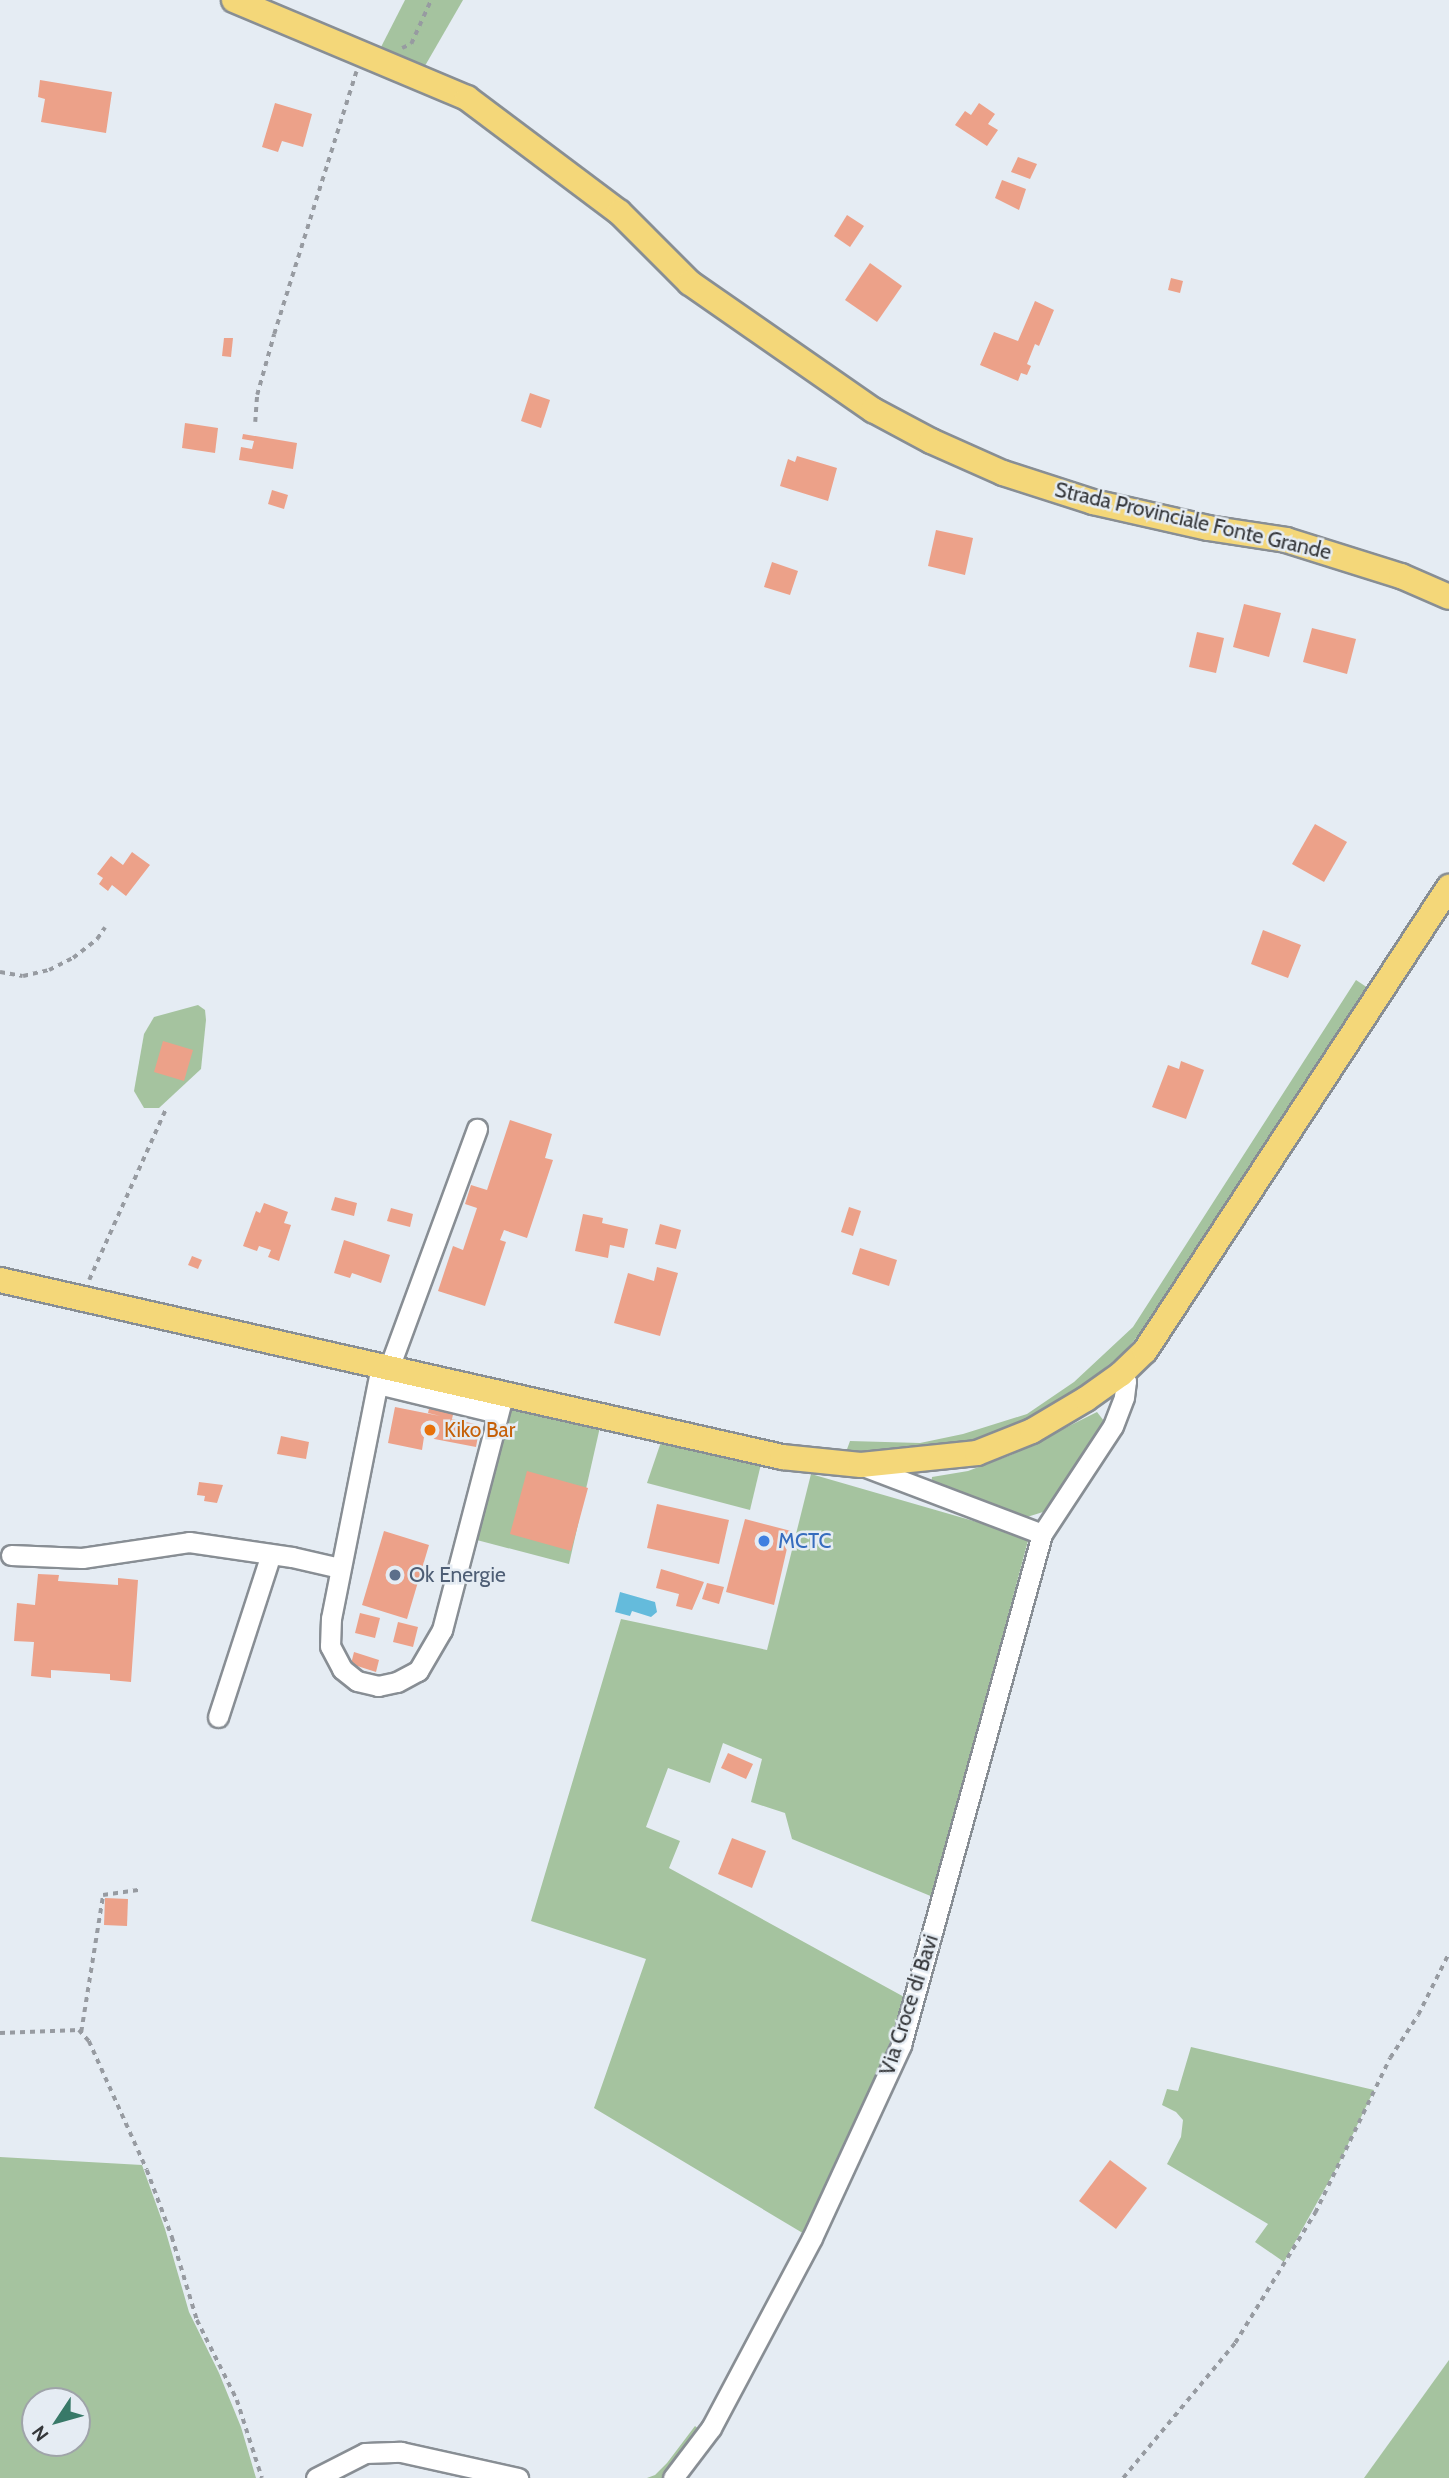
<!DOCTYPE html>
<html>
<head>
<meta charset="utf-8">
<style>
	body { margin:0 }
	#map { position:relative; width:1449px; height:2478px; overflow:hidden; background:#e5ecf3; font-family:Cabin,sans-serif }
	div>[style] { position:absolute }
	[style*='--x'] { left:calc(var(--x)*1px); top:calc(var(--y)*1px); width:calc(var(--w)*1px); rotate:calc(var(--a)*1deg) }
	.green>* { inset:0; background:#a5c39f }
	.water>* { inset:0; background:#64bbdc }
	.building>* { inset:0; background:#eca189 }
	.path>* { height:3.5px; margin-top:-1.75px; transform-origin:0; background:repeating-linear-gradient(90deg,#979ba1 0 5px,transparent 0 10px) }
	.roads { filter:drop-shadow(2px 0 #888e94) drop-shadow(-2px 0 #888e94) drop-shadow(0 2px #888e94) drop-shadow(0 -2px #888e94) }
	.minor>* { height:19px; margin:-9.5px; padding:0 9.5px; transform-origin:9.5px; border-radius:9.5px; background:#fff }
	.major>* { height:24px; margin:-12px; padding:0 12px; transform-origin:12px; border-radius:12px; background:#f4d779 }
	.dots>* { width:19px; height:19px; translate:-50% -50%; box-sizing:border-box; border:4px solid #e5ecf3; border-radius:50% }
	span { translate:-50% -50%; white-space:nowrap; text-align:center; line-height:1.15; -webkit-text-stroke:5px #e5ecf3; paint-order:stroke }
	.street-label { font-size:21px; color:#35373a }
	.food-label { font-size:21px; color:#c56008 }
	.left { translate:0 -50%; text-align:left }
	.shop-label { font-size:21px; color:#366cbe }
	.service-label { font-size:21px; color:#4e5e75 }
	.north { position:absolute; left:21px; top:2387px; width:70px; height:70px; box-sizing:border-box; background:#e5ecf3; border:2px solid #9fa4a9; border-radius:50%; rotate:234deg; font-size:19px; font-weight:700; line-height:28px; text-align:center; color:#35373a }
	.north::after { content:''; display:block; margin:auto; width:24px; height:32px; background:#387968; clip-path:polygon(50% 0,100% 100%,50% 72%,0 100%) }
</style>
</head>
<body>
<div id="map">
	<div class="green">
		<div style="clip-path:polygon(405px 0,463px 0,422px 71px,379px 51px)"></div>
		<div style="clip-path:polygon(1356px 980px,1368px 988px,1155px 1317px,1122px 1354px,1064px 1401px,1013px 1426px,965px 1444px,907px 1453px,846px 1452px,850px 1441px,920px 1443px,963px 1434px,1027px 1414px,1074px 1382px,1133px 1327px)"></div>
		<div style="clip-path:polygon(198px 1005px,205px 1010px,206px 1020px,201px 1069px,159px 1108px,144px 1108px,134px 1091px,144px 1034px,154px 1017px)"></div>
		<div style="clip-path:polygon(509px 1406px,600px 1427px,569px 1564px,473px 1539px)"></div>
		<div style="clip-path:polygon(1097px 1412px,1104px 1421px,1100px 1433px,1043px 1512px,1027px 1517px,1007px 1514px,931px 1486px,932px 1477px,968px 1471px,1011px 1455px)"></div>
		<div style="clip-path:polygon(661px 1442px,761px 1464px,750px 1510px,647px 1483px)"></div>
		<div style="clip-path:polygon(811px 1474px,1029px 1537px,933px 1897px,792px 1839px,785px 1813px,751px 1802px,762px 1759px,723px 1743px,710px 1783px,668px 1768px,646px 1827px,680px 1841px,669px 1868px,906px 1998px,865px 2110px,806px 2235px,594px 2108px,646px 1959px,531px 1921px,621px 1619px,767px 1650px)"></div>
		<div style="clip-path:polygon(1191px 2047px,1374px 2090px,1339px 2163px,1284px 2262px,1255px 2242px,1268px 2224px,1167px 2164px,1181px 2137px,1183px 2120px,1176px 2112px,1162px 2105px,1167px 2089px,1178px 2091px)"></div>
		<div style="clip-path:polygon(evenodd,0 2157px,142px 2165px,165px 2229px,189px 2312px,219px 2373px,241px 2427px,256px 2478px,0 2478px,0 2157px,35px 2401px,77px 2401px,77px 2443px,35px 2443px,35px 2401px)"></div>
		<div style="clip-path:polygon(1449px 2360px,1449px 2478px,1364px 2478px)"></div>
		<div style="clip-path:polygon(695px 2426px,700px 2430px,664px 2478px,647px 2478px,655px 2475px,667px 2463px)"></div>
	</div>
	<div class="water">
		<div style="clip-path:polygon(620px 1592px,655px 1602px,657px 1612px,651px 1617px,632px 1611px,630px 1616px,615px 1612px)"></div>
	</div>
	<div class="building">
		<div style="clip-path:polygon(40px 80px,112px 92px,106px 133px,41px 122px,45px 99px,38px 97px)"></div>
		<div style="clip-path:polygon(275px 103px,312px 114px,303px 147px,282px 141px,278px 152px,262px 147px)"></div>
		<div style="clip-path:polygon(979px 103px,995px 114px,988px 124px,998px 130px,987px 146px,955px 125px,965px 111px,971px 115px)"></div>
		<div style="clip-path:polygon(1018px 157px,1037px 164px,1030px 179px,1011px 172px)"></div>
		<div style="clip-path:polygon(1002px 180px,1026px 189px,1019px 210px,995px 198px)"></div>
		<div style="clip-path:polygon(847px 215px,864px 226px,850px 247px,834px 236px)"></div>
		<div style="clip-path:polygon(870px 263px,902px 286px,877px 322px,845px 300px)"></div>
		<div style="clip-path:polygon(1171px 278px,1183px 281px,1180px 293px,1168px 290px)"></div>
		<div style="clip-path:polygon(1035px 301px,1054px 310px,1039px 346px,1035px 344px,1027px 364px,1031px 366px,1027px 375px,1021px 373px,1018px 381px,980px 365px,994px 332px,1018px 341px)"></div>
		<div style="clip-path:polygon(224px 338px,233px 338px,231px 357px,222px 356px)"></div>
		<div style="clip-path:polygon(530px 393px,550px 400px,541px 428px,521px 421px)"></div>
		<div style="clip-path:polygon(185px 423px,218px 428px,215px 453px,182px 448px)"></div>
		<div style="clip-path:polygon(243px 434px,297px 443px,293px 469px,239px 460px,241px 447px,252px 449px,254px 441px,242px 439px)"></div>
		<div style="clip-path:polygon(797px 456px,837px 468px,828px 501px,780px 486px,788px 459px,795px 462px)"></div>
		<div style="clip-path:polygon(272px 490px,288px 495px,284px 509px,268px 504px)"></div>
		<div style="clip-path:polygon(936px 530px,973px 538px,965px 575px,928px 566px)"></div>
		<div style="clip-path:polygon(772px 562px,798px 571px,790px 595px,764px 587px)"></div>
		<div style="clip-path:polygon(1244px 604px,1281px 613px,1269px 657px,1233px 647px)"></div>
		<div style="clip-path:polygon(1312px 628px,1356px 639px,1347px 674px,1303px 662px)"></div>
		<div style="clip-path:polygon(1197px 632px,1224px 638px,1216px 673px,1189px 667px)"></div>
		<div style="clip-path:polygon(1315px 824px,1347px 842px,1324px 882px,1292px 864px)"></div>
		<div style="clip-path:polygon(132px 852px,150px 865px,126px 896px,112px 885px,108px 891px,99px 884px,103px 878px,97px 874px,111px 856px,123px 865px)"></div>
		<div style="clip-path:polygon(1263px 930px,1301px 945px,1288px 978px,1251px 964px)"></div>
		<div style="clip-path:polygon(163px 1041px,193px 1050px,184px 1081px,154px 1072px)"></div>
		<div style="clip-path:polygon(1181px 1061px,1204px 1070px,1186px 1119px,1152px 1107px,1168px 1065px,1179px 1069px)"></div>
		<div style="clip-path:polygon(510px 1120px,552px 1134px,545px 1158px,553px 1160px,527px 1238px,504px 1230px,500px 1240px,506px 1242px,485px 1306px,438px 1291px,453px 1246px,463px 1250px,477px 1208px,465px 1204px,471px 1185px,487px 1190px)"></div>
		<div style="clip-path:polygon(335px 1197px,357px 1203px,354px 1216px,331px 1210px)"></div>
		<div style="clip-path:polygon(264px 1203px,288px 1212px,284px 1223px,291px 1225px,279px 1261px,268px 1257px,271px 1250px,259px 1246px,257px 1251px,243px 1246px,256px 1211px,260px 1213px)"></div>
		<div style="clip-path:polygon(849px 1207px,861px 1211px,853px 1236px,841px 1232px)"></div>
		<div style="clip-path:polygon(391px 1208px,413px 1214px,410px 1227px,387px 1221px)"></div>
		<div style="clip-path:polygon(583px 1214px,603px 1218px,602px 1223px,628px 1229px,624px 1248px,610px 1245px,608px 1258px,575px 1251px)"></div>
		<div style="clip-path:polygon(660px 1224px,681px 1230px,676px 1249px,655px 1244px)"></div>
		<div style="clip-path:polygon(344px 1240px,390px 1255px,381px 1283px,352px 1273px,350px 1278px,334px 1273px)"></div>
		<div style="clip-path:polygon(860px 1248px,897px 1260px,889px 1286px,852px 1274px)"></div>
		<div style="clip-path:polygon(192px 1256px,202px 1260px,198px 1269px,188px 1265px)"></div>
		<div style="clip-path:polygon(657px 1267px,678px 1273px,660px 1336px,614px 1323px,628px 1273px,654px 1281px)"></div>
		<div style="clip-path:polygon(431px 1400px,455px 1406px,452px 1419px,480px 1425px,476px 1447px,424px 1437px,422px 1450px,388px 1443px,395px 1407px,440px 1416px,428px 1413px)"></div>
		<div style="clip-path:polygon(281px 1436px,309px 1442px,306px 1459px,277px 1454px)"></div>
		<div style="clip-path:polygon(527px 1471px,588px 1488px,571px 1551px,510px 1534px)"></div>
		<div style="clip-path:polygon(199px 1482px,223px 1485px,217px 1503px,204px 1501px,205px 1496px,197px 1495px)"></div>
		<div style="clip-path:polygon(657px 1504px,729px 1520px,719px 1564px,647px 1548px)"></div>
		<div style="clip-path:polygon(745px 1519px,791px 1531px,774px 1605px,726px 1592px)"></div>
		<div style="clip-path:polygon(384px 1531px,429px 1545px,407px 1619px,362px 1605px)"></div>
		<div style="clip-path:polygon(661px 1569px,704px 1582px,692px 1610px,676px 1606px,679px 1594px,656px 1588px)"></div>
		<div style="clip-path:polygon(38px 1574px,59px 1575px,58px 1581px,118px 1585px,118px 1578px,138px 1580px,131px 1682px,110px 1680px,110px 1674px,51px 1670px,51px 1678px,31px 1676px,34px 1642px,14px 1641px,17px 1603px,35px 1605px)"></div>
		<div style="clip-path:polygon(707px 1583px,724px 1587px,719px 1604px,702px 1599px)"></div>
		<div style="clip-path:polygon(360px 1613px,380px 1618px,375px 1638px,355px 1633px)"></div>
		<div style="clip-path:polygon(398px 1622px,418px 1627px,413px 1647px,393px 1642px)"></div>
		<div style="clip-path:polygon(354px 1652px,379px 1660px,376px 1672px,351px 1664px)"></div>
		<div style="clip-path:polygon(728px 1753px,753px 1764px,746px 1779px,721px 1768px)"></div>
		<div style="clip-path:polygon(732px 1838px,766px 1851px,752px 1888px,718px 1874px)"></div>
		<div style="clip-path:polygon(105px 1898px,128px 1899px,127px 1926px,104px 1925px)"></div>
		<div style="clip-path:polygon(1110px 2160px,1147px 2188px,1116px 2229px,1079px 2201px)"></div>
	</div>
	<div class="path">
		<div style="--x:402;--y:48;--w:10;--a:-24"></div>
		<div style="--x:411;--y:44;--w:48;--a:-65.6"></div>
		<div style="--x:255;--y:422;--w:27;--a:-86"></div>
		<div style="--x:257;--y:395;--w:63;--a:-74.4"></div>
		<div style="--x:274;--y:334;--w:275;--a:-72.6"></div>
		<div style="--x:0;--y:972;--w:23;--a:10"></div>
		<div style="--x:23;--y:976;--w:27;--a:-13"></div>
		<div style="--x:49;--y:970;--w:27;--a:-27"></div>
		<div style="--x:73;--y:958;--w:31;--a:-38"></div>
		<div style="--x:97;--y:939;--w:14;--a:-56"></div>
		<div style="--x:89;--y:1280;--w:188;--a:-65.8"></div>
		<div style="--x:81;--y:2032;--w:139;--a:-80.9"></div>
		<div style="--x:103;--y:1895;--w:37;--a:-8"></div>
		<div style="--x:0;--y:2033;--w:79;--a:-2.2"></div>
		<div style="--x:79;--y:2030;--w:15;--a:48"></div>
		<div style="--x:89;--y:2041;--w:141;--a:65.8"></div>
		<div style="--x:147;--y:2170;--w:72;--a:69.5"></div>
		<div style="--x:172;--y:2237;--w:87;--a:73.2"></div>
		<div style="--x:197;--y:2320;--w:89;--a:63.4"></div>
		<div style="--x:237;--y:2400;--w:82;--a:72.2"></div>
		<div style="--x:1123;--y:2478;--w:175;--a:-50.3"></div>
		<div style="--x:1235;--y:2343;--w:153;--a:-58.4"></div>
		<div style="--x:1315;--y:2213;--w:172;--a:-64.2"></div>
		<div style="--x:1390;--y:2058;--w:51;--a:-56.9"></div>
		<div style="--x:1418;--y:2015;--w:69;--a:-63.4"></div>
	</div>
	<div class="roads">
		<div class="minor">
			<div style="--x:381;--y:1366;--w:257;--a:101.2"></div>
			<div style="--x:331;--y:1618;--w:28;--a:92"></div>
			<div style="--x:330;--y:1646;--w:26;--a:62"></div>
			<div style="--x:342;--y:1669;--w:19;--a:39"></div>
			<div style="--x:357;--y:1681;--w:22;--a:13"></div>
			<div style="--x:378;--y:1686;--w:19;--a:-12"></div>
			<div style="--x:397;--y:1682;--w:24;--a:-28"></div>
			<div style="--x:418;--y:1671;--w:48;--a:-59.7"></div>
			<div style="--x:442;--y:1630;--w:242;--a:-75.4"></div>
			<div style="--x:389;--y:1368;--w:255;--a:-69.8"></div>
			<div style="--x:378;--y:1384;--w:123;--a:13.6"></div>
			<div style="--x:863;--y:1466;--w:191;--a:20.8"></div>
			<div style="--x:11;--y:1555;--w:71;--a:2.4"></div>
			<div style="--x:82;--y:1558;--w:108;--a:-8.5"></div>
			<div style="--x:189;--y:1542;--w:104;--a:8.3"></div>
			<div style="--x:292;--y:1557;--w:49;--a:12.9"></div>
			<div style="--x:218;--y:1717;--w:171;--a:-72"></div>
			<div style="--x:316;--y:2478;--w:55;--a:-27"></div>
			<div style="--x:365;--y:2453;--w:36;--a:-2"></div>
			<div style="--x:401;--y:2452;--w:120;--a:12.5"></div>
			<div style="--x:673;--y:2478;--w:63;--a:-52.8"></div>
			<div style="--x:711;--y:2428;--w:215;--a:-62"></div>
			<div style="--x:812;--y:2238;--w:213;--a:-65.2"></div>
			<div style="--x:901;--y:2045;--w:530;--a:-74.57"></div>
			<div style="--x:1042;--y:1534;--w:129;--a:-56.7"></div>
			<div style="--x:1113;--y:1426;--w:31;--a:-69"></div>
			<div style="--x:1124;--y:1397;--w:16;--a:-83"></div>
			<div style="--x:1126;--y:1381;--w:9;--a:-126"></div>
		</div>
		<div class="major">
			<div style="--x:234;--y:0;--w:253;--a:22.8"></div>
			<div style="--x:467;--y:98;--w:190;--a:36.9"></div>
			<div style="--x:619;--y:212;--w:100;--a:45"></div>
			<div style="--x:690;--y:283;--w:223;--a:34.8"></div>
			<div style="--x:873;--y:410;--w:66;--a:28.1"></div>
			<div style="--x:931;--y:441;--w:79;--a:24"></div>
			<div style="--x:1003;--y:473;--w:95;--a:17.9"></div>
			<div style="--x:1093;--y:502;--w:118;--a:12.7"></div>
			<div style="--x:1208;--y:528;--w:79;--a:8.7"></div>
			<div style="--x:1286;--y:540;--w:121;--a:17.4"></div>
			<div style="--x:1401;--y:576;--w:52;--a:23.6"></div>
			<div style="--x:0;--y:1280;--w:802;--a:12.75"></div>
			<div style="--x:782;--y:1457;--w:79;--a:5.8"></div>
			<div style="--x:861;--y:1465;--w:117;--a:-5.9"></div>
			<div style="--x:977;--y:1453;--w:59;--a:-21.8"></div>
			<div style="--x:1032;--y:1431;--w:63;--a:-30.7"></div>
			<div style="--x:1086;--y:1399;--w:43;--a:-35.5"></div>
			<div style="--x:1121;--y:1374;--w:33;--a:-44"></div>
			<div style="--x:1145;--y:1351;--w:555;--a:-56.77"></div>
		</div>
	</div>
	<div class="dots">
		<div style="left:430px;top:1430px;background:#e8710a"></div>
		<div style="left:764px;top:1541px;background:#3f7fe0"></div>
		<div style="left:395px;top:1575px;background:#5c6f8a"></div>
	</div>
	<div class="street-label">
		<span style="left:1193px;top:521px;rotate:13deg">Strada Provinciale Fonte Grande</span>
		<span style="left:909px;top:2005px;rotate:-72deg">Via Croce di Bavi</span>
	</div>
	<div class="food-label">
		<span class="left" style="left:444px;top:1430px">Kiko Bar</span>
	</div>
	<div class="shop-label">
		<span class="left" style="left:778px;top:1541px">MCTC</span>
	</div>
	<div class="service-label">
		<span class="left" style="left:409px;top:1575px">Ok Energie</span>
	</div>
	<div class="north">N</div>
</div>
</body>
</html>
